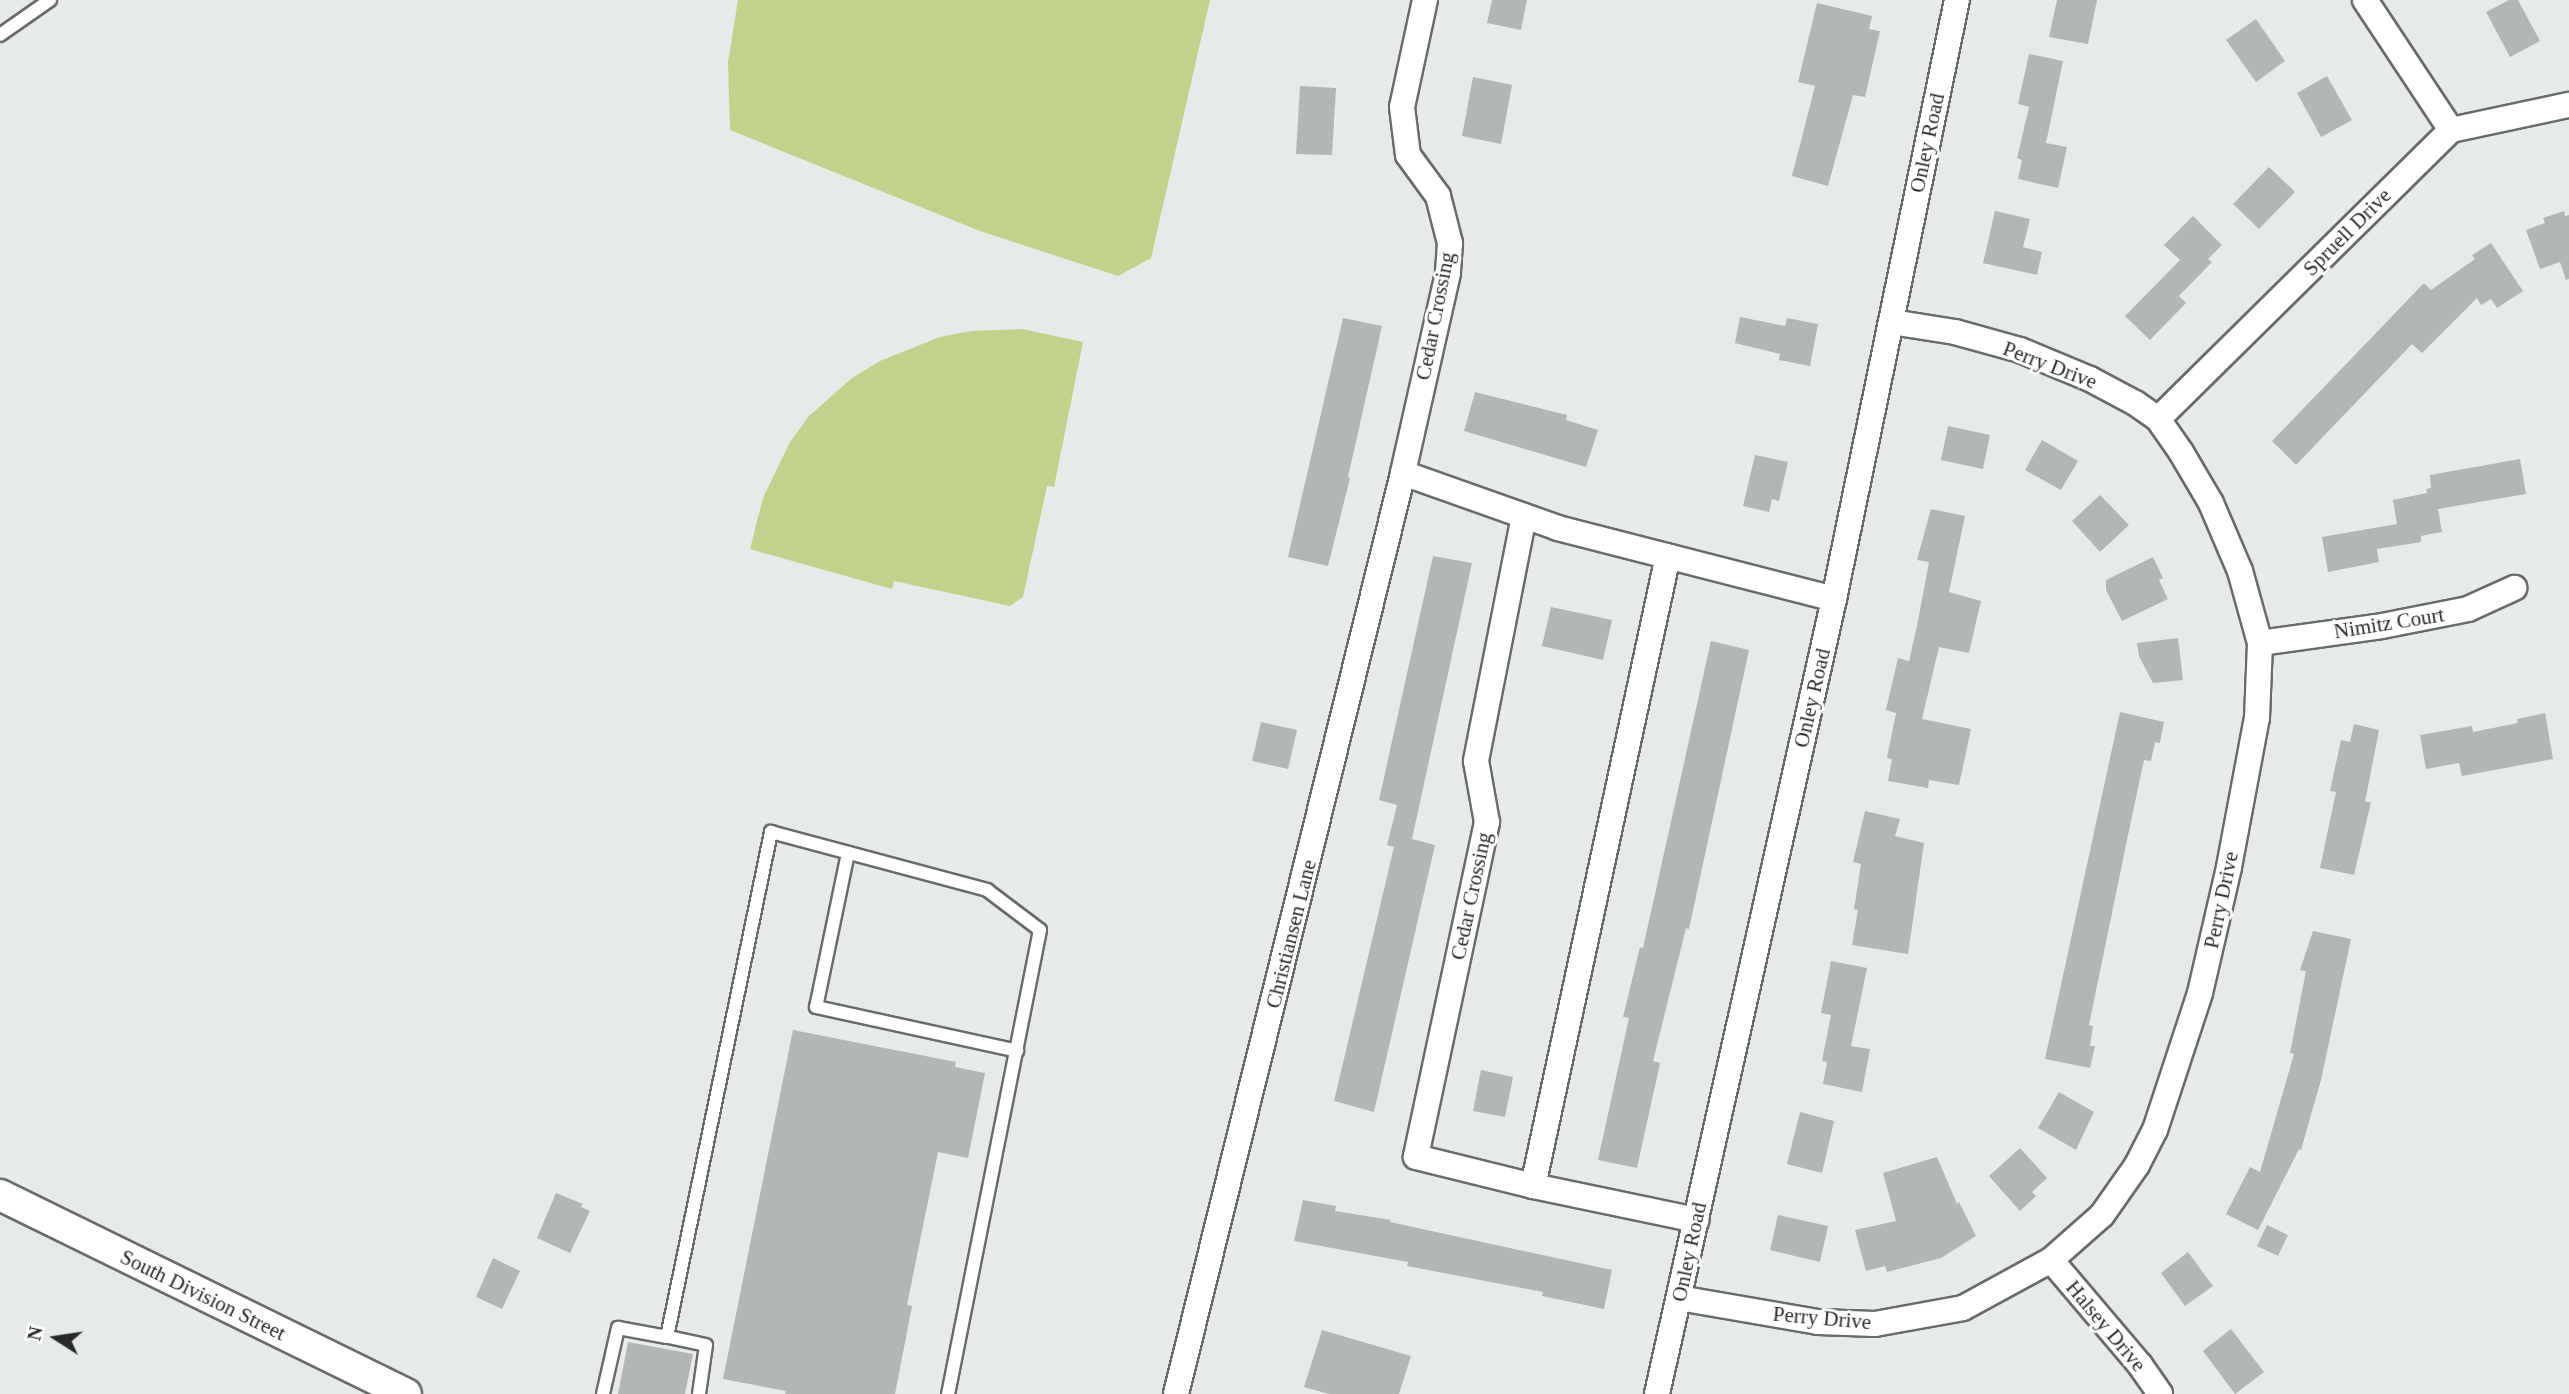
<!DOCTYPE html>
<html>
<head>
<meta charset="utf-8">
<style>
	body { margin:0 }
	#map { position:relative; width:2569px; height:1394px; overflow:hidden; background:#e5ebe9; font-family:Georgia,serif }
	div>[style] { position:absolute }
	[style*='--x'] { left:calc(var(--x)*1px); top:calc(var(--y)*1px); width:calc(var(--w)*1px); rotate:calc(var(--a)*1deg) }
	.green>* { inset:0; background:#c2d28d }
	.building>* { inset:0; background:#b3b7b3 }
	.roads { filter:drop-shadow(2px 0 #676c6b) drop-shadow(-2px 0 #676c6b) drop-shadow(0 2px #676c6b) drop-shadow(0 -2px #676c6b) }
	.service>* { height:12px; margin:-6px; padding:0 6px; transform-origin:6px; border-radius:6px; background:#fff }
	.minor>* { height:24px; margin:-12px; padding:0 12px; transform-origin:12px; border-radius:12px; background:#fff }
	.tertiary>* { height:30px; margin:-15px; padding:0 15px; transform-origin:15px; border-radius:15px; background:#fff }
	span { translate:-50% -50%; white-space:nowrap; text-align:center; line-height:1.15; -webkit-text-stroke:6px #fff; paint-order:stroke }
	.street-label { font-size:21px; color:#282b2a }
	.north { position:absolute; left:21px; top:1303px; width:70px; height:70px; -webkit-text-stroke:5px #fff; paint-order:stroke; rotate:282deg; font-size:19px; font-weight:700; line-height:28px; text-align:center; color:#282b2a }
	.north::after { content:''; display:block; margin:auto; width:24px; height:32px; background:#282b2a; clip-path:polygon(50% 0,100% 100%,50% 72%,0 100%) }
</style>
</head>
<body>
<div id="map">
	<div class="green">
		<div style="clip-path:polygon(738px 0,1210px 0,1151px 258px,1118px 276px,980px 231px,730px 130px,728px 62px)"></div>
		<div style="clip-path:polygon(1022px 329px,1083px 342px,1054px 487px,1047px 486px,1023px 597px,1010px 606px,894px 581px,892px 589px,750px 549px,763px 498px,790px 442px,809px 416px,852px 378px,880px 361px,940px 337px,971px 331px)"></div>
	</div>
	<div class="building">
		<div style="clip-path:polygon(1492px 0,1527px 0,1521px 30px,1487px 23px)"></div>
		<div style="clip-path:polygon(2057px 0,2097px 0,2088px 44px,2049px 37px)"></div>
		<div style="clip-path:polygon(2509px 0,2518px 0,2540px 41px,2510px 57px,2486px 12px)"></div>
		<div style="clip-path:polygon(1817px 3px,1872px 16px,1869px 29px,1880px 31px,1865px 97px,1853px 95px,1828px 186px,1792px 176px,1815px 86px,1798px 82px)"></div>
		<div style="clip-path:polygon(2256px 19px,2285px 61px,2256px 82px,2226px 40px)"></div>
		<div style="clip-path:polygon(2029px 54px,2063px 61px,2046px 143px,2067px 147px,2058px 188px,2018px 179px,2022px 160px,2017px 158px,2029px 107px,2018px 104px)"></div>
		<div style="clip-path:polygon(2327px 76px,2352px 120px,2321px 137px,2297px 93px)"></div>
		<div style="clip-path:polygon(1473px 77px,1512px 85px,1501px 144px,1462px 136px)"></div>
		<div style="clip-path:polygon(1300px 86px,1336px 88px,1332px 155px,1296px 154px)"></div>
		<div style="clip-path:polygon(2269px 167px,2295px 192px,2259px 229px,2233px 204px)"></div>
		<div style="clip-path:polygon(1995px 211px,2030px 219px,2023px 247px,2042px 252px,2037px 275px,1983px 263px)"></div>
		<div style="clip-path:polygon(2564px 211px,2565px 216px,2569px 215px,2569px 279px,2566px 280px,2560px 262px,2540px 269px,2526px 230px,2545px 223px,2543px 218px)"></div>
		<div style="clip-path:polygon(2193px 216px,2222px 245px,2208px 259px,2212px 262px,2179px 296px,2186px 303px,2150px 340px,2125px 316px,2180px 260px,2164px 245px)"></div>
		<div style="clip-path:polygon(2491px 243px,2523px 291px,2497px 308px,2491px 299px,2481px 305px,2477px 298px,2422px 353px,2412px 344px,2296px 465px,2272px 441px,2424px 283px,2431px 290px,2475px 259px,2472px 255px)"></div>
		<div style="clip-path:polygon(1740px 317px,1785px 326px,1787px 318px,1818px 324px,1810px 366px,1779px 360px,1780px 354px,1735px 343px)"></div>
		<div style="clip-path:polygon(1343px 318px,1382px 326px,1348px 477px,1350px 478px,1328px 566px,1288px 557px)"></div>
		<div style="clip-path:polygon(1475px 392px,1567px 415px,1566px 420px,1598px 430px,1586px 467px,1464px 431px)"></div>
		<div style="clip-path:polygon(1948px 426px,1990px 435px,1983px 469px,1941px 460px)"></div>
		<div style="clip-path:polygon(2042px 440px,2078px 461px,2061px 490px,2025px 470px)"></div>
		<div style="clip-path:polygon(1755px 455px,1788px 462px,1779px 501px,1772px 499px,1769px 512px,1743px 506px)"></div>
		<div style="clip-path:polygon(2520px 459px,2526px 494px,2438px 509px,2442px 532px,2421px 536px,2421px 542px,2377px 549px,2379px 562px,2328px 572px,2322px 537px,2397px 524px,2393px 500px,2427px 493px,2426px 489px,2431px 488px,2430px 475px)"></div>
		<div style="clip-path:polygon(2100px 495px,2129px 525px,2100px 552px,2072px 521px)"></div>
		<div style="clip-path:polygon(1931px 509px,1965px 516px,1949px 592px,1981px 601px,1969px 653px,1939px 647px,1922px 719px,1971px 729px,1959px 785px,1929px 780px,1928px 788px,1888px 781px,1892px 759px,1887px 758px,1896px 713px,1886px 710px,1898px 658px,1909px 661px,1917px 626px,1929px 562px,1917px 560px)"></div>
		<div style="clip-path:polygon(1433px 556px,1472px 563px,1412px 839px,1435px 845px,1374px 1112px,1334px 1101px,1394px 847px,1387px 845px,1397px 805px,1379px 800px)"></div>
		<div style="clip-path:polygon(2153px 557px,2163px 578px,2159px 580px,2168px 599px,2122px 621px,2106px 590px,2106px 580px)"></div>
		<div style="clip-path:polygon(1551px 607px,1612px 620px,1603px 660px,1542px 646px)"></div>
		<div style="clip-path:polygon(2178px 638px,2183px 680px,2153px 683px,2139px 656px,2137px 643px)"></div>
		<div style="clip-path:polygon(1711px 641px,1749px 650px,1689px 929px,1686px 928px,1653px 1061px,1660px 1063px,1637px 1168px,1598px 1160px,1629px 1018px,1623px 1017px,1640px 947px,1643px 948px)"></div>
		<div style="clip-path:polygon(2120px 712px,2164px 722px,2160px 743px,2155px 742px,2151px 761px,2144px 760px,2128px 835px,2089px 1025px,2093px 1026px,2090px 1046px,2095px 1046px,2090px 1068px,2045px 1059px)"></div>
		<div style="clip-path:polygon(2545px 713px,2553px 759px,2462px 776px,2459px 763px,2426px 769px,2420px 735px,2472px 726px,2473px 732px,2518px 723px,2517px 719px)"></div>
		<div style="clip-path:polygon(1261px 722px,1297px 730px,1288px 769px,1252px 761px)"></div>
		<div style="clip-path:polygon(2354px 724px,2379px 730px,2365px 802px,2371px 802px,2354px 875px,2320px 868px,2336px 792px,2330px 791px,2341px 740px,2350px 742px)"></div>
		<div style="clip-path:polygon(1865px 811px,1900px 819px,1895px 836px,1924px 843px,1908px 954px,1852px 945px,1858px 910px,1854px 909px,1861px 864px,1853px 862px)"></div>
		<div style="clip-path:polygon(2313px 931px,2351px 939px,2321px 1080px,2301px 1150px,2299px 1149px,2258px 1230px,2226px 1214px,2250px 1167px,2260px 1172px,2294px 1054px,2290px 1053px,2306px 971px,2300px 970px)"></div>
		<div style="clip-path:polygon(1831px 961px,1867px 968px,1851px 1046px,1870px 1049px,1862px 1092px,1823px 1084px,1827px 1062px,1822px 1061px,1831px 1015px,1821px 1013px)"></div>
		<div style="clip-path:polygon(793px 1030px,956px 1062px,955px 1067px,985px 1073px,968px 1158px,938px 1152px,907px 1305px,912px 1306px,895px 1394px,785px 1394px,786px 1391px,723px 1379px)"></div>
		<div style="clip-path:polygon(1481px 1070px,1513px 1077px,1505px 1117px,1473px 1111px)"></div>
		<div style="clip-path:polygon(2059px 1092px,2094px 1112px,2076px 1150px,2038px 1128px)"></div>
		<div style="clip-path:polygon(1800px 1112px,1834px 1121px,1822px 1173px,1787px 1164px)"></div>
		<div style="clip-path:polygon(2020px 1148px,2047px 1178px,2032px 1192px,2036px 1196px,2020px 1211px,1989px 1176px)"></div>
		<div style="clip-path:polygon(1937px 1157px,1957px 1204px,1959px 1202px,1976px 1236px,1941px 1258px,1887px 1272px,1885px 1266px,1866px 1271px,1855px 1230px,1896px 1221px,1883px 1173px)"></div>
		<div style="clip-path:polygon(556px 1193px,583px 1204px,581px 1207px,590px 1211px,570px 1253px,537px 1238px)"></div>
		<div style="clip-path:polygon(1303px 1200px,1336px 1206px,1335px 1211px,1391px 1220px,1390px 1222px,1612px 1270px,1604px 1309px,1542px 1296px,1543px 1292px,1407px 1266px,1408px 1262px,1294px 1241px)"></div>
		<div style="clip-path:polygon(1778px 1215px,1828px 1226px,1820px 1262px,1770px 1250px)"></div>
		<div style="clip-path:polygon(2267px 1225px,2288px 1235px,2278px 1256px,2257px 1246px)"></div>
		<div style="clip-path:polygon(2188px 1252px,2213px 1286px,2185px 1306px,2161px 1273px)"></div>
		<div style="clip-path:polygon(493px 1258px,520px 1271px,502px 1309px,476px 1297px)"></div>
		<div style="clip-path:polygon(2231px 1329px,2264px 1372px,2235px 1394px,2203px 1351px)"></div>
		<div style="clip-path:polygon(1322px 1330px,1411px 1356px,1399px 1394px,1329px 1394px,1304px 1387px)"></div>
		<div style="clip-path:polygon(628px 1342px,693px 1354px,685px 1394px,618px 1394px)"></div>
	</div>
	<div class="roads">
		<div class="service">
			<div style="--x:0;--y:35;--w:61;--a:-35"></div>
			<div style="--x:848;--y:853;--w:157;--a:101.7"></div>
			<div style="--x:816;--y:1007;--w:206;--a:12.3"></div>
			<div style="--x:603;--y:1394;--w:68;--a:-77.2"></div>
			<div style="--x:618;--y:1328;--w:50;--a:10.4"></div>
			<div style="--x:699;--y:1394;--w:49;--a:-81.9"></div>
			<div style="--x:706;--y:1345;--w:40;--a:-168"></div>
			<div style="--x:667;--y:1337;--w:516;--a:-78.36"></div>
			<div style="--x:771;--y:832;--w:224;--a:15"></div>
			<div style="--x:987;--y:890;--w:66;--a:37"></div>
			<div style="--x:1040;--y:930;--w:473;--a:101.2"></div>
		</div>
		<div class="minor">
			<div style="--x:1425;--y:0;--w:109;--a:102.1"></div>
			<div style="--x:1402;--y:107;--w:48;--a:82.9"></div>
			<div style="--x:1408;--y:155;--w:51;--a:53.8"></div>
			<div style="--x:1438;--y:196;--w:49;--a:75.7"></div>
			<div style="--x:1450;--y:243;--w:30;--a:94"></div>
			<div style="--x:1448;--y:273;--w:205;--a:102.7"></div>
			<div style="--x:1403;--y:473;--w:164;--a:19.5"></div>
			<div style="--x:1558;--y:528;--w:285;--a:14.4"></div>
			<div style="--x:2365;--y:0;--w:156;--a:56.5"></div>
			<div style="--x:2158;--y:419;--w:412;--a:-44.6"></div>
			<div style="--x:2451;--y:130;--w:121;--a:-12"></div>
			<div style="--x:1524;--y:516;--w:250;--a:101.1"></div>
			<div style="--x:1476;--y:761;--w:62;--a:79.8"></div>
			<div style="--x:1487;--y:822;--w:342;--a:102"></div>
			<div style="--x:1416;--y:1157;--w:121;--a:13.9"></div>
			<div style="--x:1533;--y:1186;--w:644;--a:-77.91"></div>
			<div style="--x:2260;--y:643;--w:123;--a:-7.9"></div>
			<div style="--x:2382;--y:626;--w:88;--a:-11.2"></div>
			<div style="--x:2468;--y:609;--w:51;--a:-24.5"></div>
			<div style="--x:1533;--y:1186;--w:167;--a:11.8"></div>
			<div style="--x:2051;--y:1260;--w:138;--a:49.7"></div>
			<div style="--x:2140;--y:1365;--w:35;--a:55"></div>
			<div style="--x:1679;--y:1298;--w:141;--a:9.8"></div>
			<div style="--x:1818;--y:1322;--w:57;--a:2"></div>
			<div style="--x:1875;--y:1324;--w:89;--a:-10.3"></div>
			<div style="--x:1963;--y:1308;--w:100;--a:-28.6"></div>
			<div style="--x:2051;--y:1260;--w:68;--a:-41.4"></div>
			<div style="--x:2102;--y:1215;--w:61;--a:-55"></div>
			<div style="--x:2137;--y:1165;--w:39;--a:-63"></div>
			<div style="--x:2155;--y:1130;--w:144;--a:-71.8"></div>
			<div style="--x:2200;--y:993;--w:129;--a:-77"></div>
			<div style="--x:2229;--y:867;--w:152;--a:-79.4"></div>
			<div style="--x:2257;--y:718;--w:75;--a:-87.7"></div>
			<div style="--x:2260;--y:643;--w:75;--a:-105.5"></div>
			<div style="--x:2240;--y:571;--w:74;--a:-113.1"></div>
			<div style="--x:2211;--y:503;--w:59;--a:-120.5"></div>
			<div style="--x:2181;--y:452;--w:40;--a:-124.9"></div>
			<div style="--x:2158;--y:419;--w:28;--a:-145"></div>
			<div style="--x:2135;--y:403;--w:51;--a:-151.9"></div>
			<div style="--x:2090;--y:379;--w:76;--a:-157.5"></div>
			<div style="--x:2020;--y:350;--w:67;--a:-164.5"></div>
			<div style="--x:1955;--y:332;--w:65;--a:-171.1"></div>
			<div style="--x:1176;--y:1394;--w:949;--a:-76.15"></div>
			<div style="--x:1657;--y:1394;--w:814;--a:-77.45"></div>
			<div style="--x:1834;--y:599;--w:611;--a:-78.4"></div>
		</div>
		<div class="tertiary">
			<div style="--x:0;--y:1195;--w:452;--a:26.1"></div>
		</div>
	</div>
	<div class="street-label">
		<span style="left:1927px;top:143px;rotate:-78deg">Onley Road</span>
		<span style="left:2347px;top:232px;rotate:-45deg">Spruell Drive</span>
		<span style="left:1435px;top:316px;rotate:-79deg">Cedar Crossing</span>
		<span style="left:2050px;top:365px;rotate:21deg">Perry Drive</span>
		<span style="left:2389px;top:623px;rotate:-9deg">Nimitz Court</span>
		<span style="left:1812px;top:698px;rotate:-77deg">Onley Road</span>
		<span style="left:1471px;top:896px;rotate:-78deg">Cedar Crossing</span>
		<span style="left:2221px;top:900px;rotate:-78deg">Perry Drive</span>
		<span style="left:1291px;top:934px;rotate:-76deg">Christiansen Lane</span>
		<span style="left:1689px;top:1252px;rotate:-78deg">Onley Road</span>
		<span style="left:203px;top:1295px;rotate:26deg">South Division Street</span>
		<span style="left:1822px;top:1318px;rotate:5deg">Perry Drive</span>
		<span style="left:2106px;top:1326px;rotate:50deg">Halsey Drive</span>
	</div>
	<div class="north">N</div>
</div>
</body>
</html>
